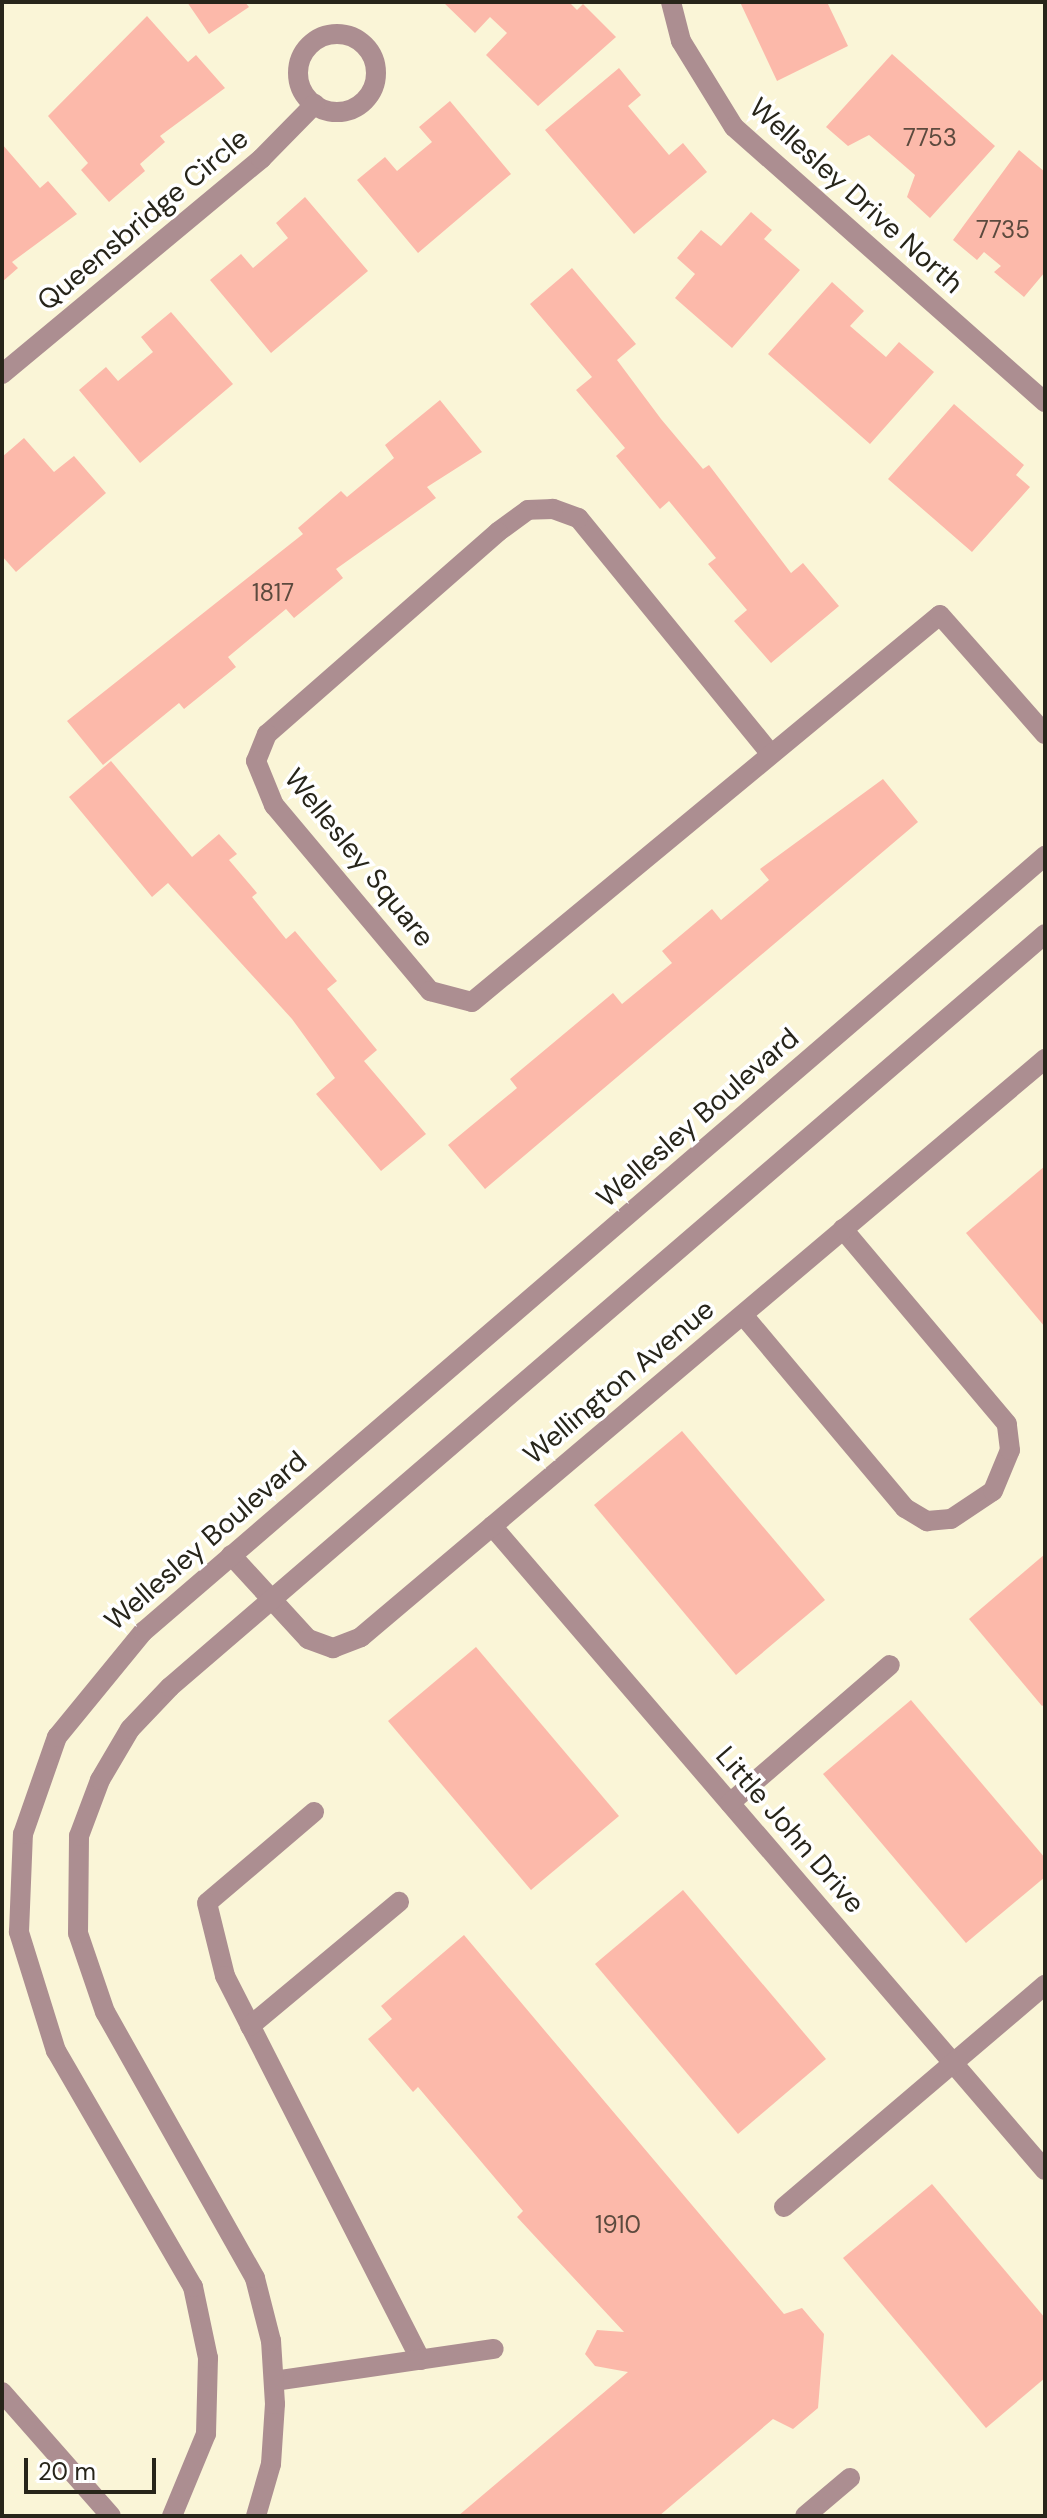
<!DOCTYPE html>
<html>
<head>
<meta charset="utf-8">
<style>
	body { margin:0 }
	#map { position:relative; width:1047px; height:2518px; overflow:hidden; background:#faf5d7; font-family:"DM Sans",sans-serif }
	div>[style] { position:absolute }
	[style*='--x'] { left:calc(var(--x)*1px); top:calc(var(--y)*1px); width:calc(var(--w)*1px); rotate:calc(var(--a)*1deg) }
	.building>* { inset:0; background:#fcb9aa }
	.minor>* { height:20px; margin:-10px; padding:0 10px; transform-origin:10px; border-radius:10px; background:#ac8e91 }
	.minor>.ring { margin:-10px; padding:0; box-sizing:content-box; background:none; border:20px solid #ac8e91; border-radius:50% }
	span { translate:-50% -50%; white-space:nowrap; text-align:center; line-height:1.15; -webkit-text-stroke:7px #fff; paint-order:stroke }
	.number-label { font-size:24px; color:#5c4a3e }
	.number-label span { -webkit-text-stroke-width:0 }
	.street-label { font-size:28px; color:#27251a }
	.frame { position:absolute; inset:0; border:4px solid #27251a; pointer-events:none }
	.scale { position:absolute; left:24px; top:2458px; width:132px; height:36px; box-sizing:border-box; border:4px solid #27251a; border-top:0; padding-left:10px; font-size:24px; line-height:28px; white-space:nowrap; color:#27251a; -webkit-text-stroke:6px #fff; paint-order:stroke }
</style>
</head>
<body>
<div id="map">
	<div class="building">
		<div style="clip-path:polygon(187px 2px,245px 2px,249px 7px,209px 34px)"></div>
		<div style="clip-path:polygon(443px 2px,569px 2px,577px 10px,583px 4px,616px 37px,538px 106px,486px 55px,507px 33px,490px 17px,475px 33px)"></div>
		<div style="clip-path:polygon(740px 2px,827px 2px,848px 46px,777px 81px)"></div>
		<div style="clip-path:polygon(147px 16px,188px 62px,196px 55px,225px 88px,160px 136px,165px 142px,140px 164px,145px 171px,109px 202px,81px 170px,88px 163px,48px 116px)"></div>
		<div style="clip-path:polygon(892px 54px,995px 146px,930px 218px,907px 197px,915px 175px,869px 135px,848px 146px,826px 127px)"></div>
		<div style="clip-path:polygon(619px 68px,641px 95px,628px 106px,669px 155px,683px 143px,707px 172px,634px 234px,545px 130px)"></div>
		<div style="clip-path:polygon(450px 101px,511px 174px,418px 253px,357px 180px,385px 157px,397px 171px,432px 142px,419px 127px)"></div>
		<div style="clip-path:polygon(2px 144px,40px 188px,48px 181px,77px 214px,12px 262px,18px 268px,2px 282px)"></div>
		<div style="clip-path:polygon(1019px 150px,1045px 172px,1045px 272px,1024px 297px,994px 272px,1001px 266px,984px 252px,977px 260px,953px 240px)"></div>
		<div style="clip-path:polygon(305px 197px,368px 271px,271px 353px,210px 280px,241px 254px,253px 268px,288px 238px,276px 223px)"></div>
		<div style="clip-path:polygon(751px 212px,772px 230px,764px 239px,800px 270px,732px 348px,675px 298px,695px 274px,677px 258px,701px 230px,721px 246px)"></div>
		<div style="clip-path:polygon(572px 268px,636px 344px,617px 360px,661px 419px,703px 469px,709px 465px,791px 573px,803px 563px,839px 606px,771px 663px,734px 621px,747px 610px,708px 564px,716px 558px,669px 501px,660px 509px,616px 456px,625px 448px,576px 390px,592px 377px,530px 304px)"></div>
		<div style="clip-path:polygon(832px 282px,864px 311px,850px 326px,886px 357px,899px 342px,934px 372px,870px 444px,768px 354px)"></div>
		<div style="clip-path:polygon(171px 312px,233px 384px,140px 463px,79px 390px,106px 367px,118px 381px,153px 352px,141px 337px)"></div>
		<div style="clip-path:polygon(440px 400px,482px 452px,427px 487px,436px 498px,336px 569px,343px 578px,294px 618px,286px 609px,228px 657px,236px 667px,184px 709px,179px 703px,103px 765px,67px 721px,303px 534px,298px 528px,341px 491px,347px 497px,394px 458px,385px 445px)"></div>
		<div style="clip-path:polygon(954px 404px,1024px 465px,1016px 475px,1030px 487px,972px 552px,888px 479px)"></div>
		<div style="clip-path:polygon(24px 438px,54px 472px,74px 456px,106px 493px,16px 572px,2px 556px,2px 457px)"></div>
		<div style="clip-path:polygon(111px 761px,192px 857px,219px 834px,237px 854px,229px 860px,257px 893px,252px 897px,286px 939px,295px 931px,337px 981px,327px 989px,377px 1050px,364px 1061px,426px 1134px,381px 1171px,316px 1094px,335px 1078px,292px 1019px,168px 883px,152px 897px,69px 797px)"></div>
		<div style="clip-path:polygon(883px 779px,918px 822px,485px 1189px,448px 1145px,517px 1088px,510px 1079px,613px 993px,622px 1004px,672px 963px,662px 951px,712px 909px,721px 920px,769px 880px,760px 869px)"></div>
		<div style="clip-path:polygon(1045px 1166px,1045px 1327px,966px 1233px)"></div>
		<div style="clip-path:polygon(682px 1431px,825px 1600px,736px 1675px,594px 1505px)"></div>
		<div style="clip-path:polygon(1045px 1554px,1045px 1704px,1042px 1706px,969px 1619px)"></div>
		<div style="clip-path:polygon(476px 1647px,619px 1816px,531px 1890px,388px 1721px)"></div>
		<div style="clip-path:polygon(911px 1700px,1045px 1858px,1045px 1877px,966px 1943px,823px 1774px)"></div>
		<div style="clip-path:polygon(683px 1890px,826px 2059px,738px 2134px,595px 1964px)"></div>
		<div style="clip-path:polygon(464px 1935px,784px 2314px,802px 2308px,824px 2334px,818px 2408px,793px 2429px,773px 2419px,659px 2516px,458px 2516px,628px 2372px,595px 2366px,585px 2354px,597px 2330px,624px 2332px,517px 2217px,523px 2211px,418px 2087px,413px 2092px,368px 2039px,392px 2019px,381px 2006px)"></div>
		<div style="clip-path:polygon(932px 2184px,1045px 2318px,1045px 2378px,986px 2428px,843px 2258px)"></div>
	</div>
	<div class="minor">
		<div style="--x:671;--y:2;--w:40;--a:75.6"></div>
		<div style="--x:681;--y:41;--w:101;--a:58.4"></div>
		<div style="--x:734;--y:127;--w:415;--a:41.5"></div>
		<div class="ring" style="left:298px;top:34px;width:58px;height:58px"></div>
		<div style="--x:2;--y:374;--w:337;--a:-39.7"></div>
		<div style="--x:261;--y:159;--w:77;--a:-45.5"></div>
		<div style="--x:770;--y:753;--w:303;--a:-129.2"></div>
		<div style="--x:578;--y:518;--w:27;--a:-160"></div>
		<div style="--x:553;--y:509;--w:25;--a:178"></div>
		<div style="--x:528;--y:510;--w:37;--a:144"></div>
		<div style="--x:498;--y:532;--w:307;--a:138.8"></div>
		<div style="--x:267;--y:734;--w:29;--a:112"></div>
		<div style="--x:256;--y:761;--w:48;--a:67.8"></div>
		<div style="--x:274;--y:805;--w:243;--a:50"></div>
		<div style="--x:430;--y:991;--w:43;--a:14.7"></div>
		<div style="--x:472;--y:1002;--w:607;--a:-39.59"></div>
		<div style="--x:940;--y:615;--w:159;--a:48.6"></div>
		<div style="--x:743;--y:1315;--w:252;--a:50"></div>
		<div style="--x:905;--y:1508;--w:26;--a:31"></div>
		<div style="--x:927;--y:1521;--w:24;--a:-5"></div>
		<div style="--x:951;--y:1519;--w:50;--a:-33.7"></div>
		<div style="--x:993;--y:1491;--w:44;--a:-67.5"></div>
		<div style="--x:1010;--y:1450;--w:26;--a:-97"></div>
		<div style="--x:1007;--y:1424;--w:255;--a:-130.1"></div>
		<div style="--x:492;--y:1526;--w:849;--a:49.35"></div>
		<div style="--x:231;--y:1555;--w:114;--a:47.5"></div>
		<div style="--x:308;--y:1639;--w:27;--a:20"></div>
		<div style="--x:333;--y:1648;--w:30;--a:-21"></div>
		<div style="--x:361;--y:1637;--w:896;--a:-40.2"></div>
		<div style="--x:730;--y:1803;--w:211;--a:-40.8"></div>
		<div style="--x:314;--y:1812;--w:140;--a:139.6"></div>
		<div style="--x:207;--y:1903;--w:75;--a:76.1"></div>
		<div style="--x:225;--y:1976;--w:431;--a:63"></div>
		<div style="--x:250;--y:2026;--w:194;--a:-39.8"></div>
		<div style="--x:784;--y:2207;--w:343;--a:-40.4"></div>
		<div style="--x:274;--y:2381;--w:222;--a:-8.3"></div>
		<div style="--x:2;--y:2392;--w:165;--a:48.7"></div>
		<div style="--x:172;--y:2516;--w:89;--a:-67.5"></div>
		<div style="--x:206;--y:2434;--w:76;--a:-88.5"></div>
		<div style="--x:208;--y:2358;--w:73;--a:-101.9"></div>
		<div style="--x:193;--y:2287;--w:273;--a:-120.1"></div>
		<div style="--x:56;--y:2051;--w:125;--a:-107.3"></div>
		<div style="--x:19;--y:1932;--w:98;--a:-87.7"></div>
		<div style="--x:23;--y:1834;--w:103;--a:-70.7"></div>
		<div style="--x:57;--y:1737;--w:136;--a:-50.7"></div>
		<div style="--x:143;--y:1632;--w:1190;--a:-40.71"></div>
		<div style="--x:256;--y:2516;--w:54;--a:-73.9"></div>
		<div style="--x:271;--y:2464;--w:60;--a:-86.2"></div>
		<div style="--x:275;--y:2404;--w:63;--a:-93.6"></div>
		<div style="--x:271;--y:2341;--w:65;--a:-104.3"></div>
		<div style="--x:255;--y:2278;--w:305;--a:-119.4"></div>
		<div style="--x:105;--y:2012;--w:83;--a:-108.9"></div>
		<div style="--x:78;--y:1933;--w:97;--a:-89.4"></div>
		<div style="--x:79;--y:1836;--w:60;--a:-69.4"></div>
		<div style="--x:100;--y:1780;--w:59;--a:-59.5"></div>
		<div style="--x:130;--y:1729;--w:58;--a:-46.4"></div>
		<div style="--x:170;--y:1687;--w:1154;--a:-40.71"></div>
		<div style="--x:805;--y:2516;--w:59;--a:-40.2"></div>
	</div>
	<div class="number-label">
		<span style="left:930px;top:138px">7753</span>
		<span style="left:1003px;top:230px">7735</span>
		<span style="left:273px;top:593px">1817</span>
		<span style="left:618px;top:2225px">1910</span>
	</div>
	<div class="street-label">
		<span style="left:856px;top:196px;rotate:42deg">Wellesley Drive North</span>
		<span style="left:143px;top:220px;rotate:-40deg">Queensbridge Circle</span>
		<span style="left:359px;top:858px;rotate:51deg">Wellesley Square</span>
		<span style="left:698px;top:1118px;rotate:-41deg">Wellesley Boulevard</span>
		<span style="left:619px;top:1382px;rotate:-40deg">Wellington Avenue</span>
		<span style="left:206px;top:1541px;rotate:-41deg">Wellesley Boulevard</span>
		<span style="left:790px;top:1830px;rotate:49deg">Little John Drive</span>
	</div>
	<div class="frame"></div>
	<div class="scale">20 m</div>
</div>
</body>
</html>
